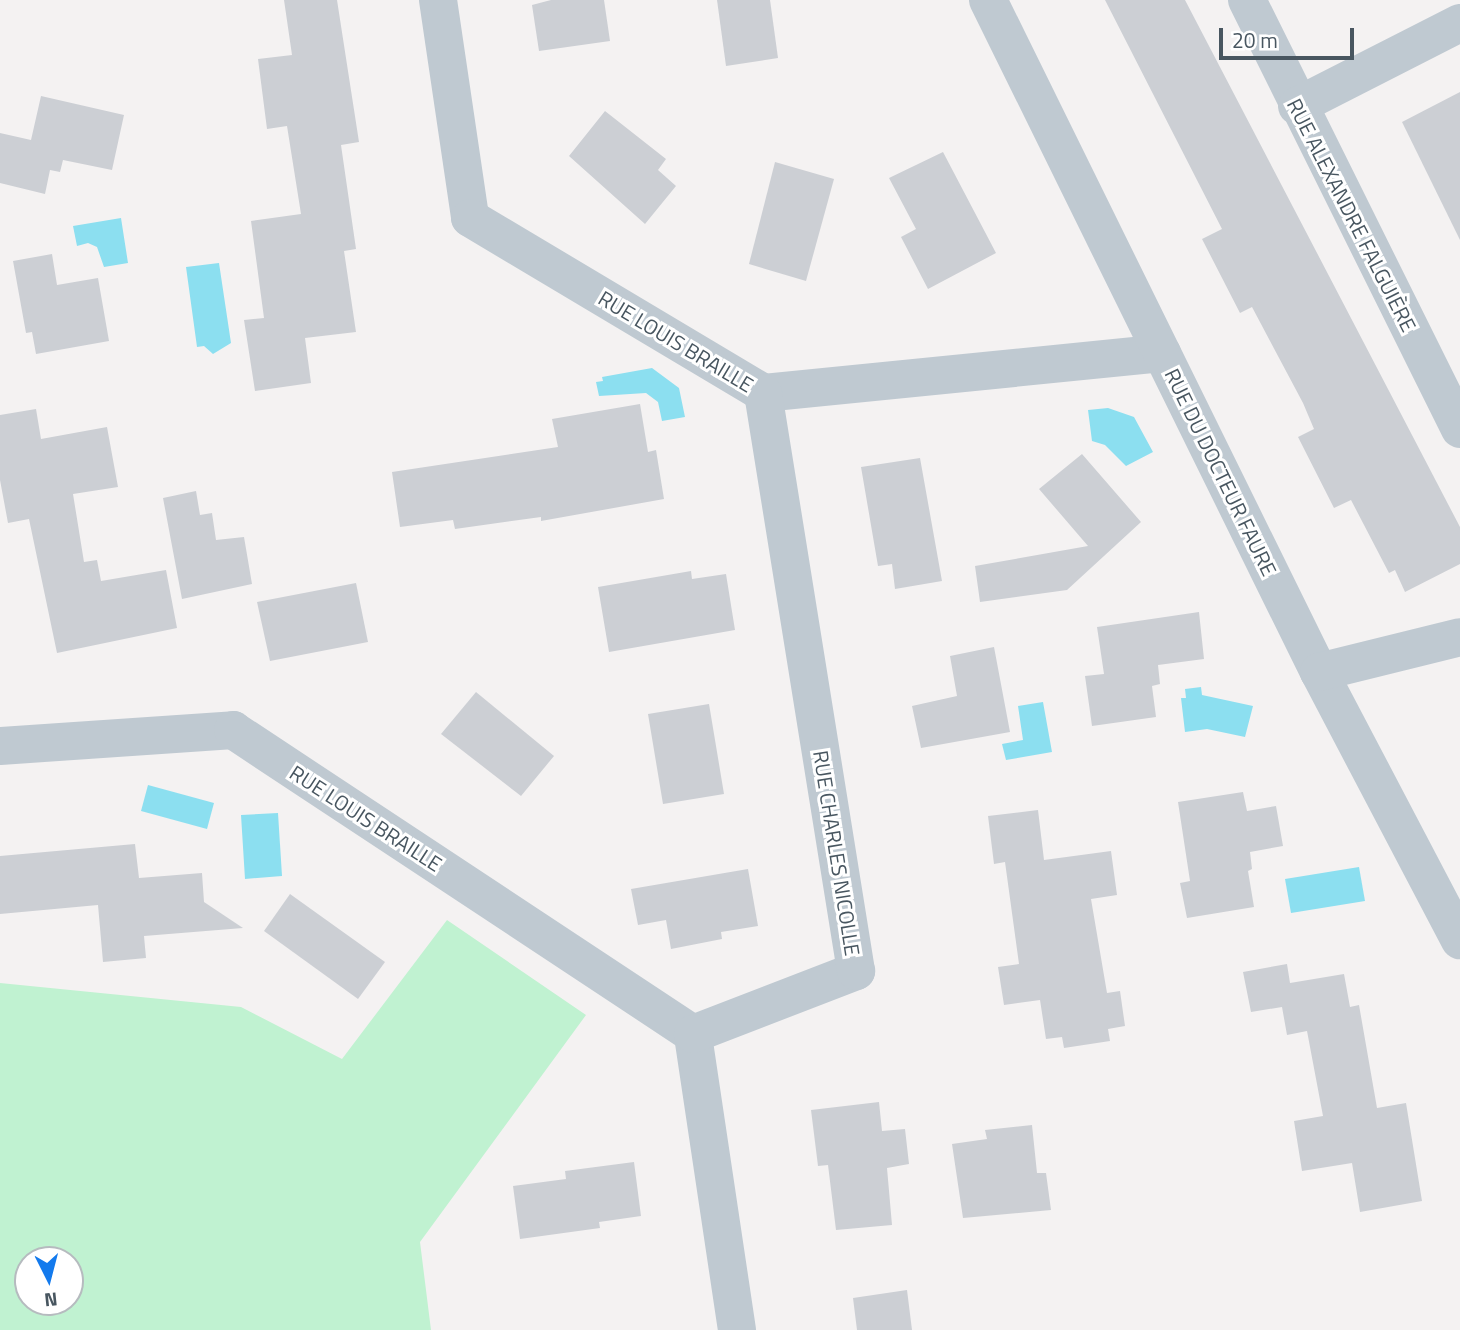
<!DOCTYPE html>
<html>
<head>
<meta charset="utf-8">
<style>
	body { margin:0 }
	#map { position:relative; width:1460px; height:1330px; overflow:hidden; background:#f4f2f2; font-family:"Titillium Web",sans-serif }
	div>[style] { position:absolute }
	[style*='--x'] { left:calc(var(--x)*1px); top:calc(var(--y)*1px); width:calc(var(--w)*1px); rotate:calc(var(--a)*1deg) }
	.green>* { inset:0; background:#c0f2d1 }
	.water>* { inset:0; background:#8cdff0 }
	.building>* { inset:0; background:#cccfd4 }
	.minor>* { height:38px; margin:-19px; padding:0 19px; transform-origin:19px; border-radius:19px; background:#bfc9d1 }
	span { translate:-50% -50%; white-space:nowrap; text-align:center; line-height:1.15; -webkit-text-stroke:6px #fff; paint-order:stroke }
	.street-label { font-size:21px; color:#485660 }
	.north { position:absolute; left:14px; top:1246px; width:70px; height:70px; box-sizing:border-box; background:#fff; border:2px solid #b6bbbf; border-radius:50%; rotate:174deg; font-size:19px; font-weight:700; line-height:28px; text-align:center; color:#485660 }
	.north::after { content:''; display:block; margin:auto; width:24px; height:32px; background:#137aed; clip-path:polygon(50% 0,100% 100%,50% 72%,0 100%) }
	.scale { position:absolute; left:1219px; top:28px; width:135px; height:32px; box-sizing:border-box; border:4px solid #485660; border-top:0; padding-left:9px; font-size:21px; line-height:24px; white-space:nowrap; color:#485660; -webkit-text-stroke:5px #fff; paint-order:stroke }
</style>
</head>
<body>
<div id="map">
	<div class="green">
		<div style="clip-path:polygon(evenodd,447px 920px,586px 1015px,420px 1242px,431px 1330px,0 1330px,0 983px,241px 1007px,342px 1059px,447px 920px,28px 1260px,70px 1260px,70px 1302px,28px 1302px,28px 1260px)"></div>
	</div>
	<div class="water">
		<div style="clip-path:polygon(121px 218px,128px 263px,104px 267px,97px 247px,88px 243px,77px 246px,73px 226px)"></div>
		<div style="clip-path:polygon(219px 263px,231px 343px,213px 354px,204px 346px,197px 347px,186px 267px)"></div>
		<div style="clip-path:polygon(652px 368px,679px 388px,685px 417px,662px 421px,658px 402px,646px 393px,599px 396px,596px 382px,603px 381px,602px 377px)"></div>
		<div style="clip-path:polygon(1108px 408px,1134px 417px,1153px 452px,1126px 466px,1105px 445px,1092px 441px,1088px 410px)"></div>
		<div style="clip-path:polygon(1201px 687px,1202px 695px,1253px 706px,1245px 737px,1207px 729px,1185px 732px,1181px 698px,1186px 698px,1185px 689px)"></div>
		<div style="clip-path:polygon(1043px 702px,1052px 752px,1006px 760px,1002px 744px,1023px 740px,1018px 706px)"></div>
		<div style="clip-path:polygon(148px 785px,214px 803px,207px 829px,141px 811px)"></div>
		<div style="clip-path:polygon(278px 813px,282px 876px,245px 879px,241px 815px)"></div>
		<div style="clip-path:polygon(1359px 867px,1365px 901px,1291px 913px,1285px 879px)"></div>
	</div>
	<div class="building">
		<div style="clip-path:polygon(284px 0,337px 0,359px 142px,341px 145px,356px 249px,344px 251px,356px 332px,305px 338px,311px 383px,255px 391px,244px 320px,264px 318px,251px 221px,301px 214px,287px 126px,267px 129px,258px 59px,292px 55px)"></div>
		<div style="clip-path:polygon(551px 0,604px 0,610px 41px,539px 51px,532px 5px)"></div>
		<div style="clip-path:polygon(717px 0,770px 0,778px 58px,726px 66px)"></div>
		<div style="clip-path:polygon(1105px 0,1185px 0,1460px 527px,1460px 564px,1405px 592px,1395px 570px,1389px 573px,1351px 500px,1334px 508px,1298px 437px,1314px 429px,1303px 403px,1252px 307px,1240px 313px,1202px 239px,1222px 229px)"></div>
		<div style="clip-path:polygon(1460px 92px,1460px 240px,1402px 122px)"></div>
		<div style="clip-path:polygon(41px 96px,124px 115px,112px 170px,63px 160px,60px 172px,50px 170px,45px 194px,0 183px,0 133px,31px 140px)"></div>
		<div style="clip-path:polygon(605px 111px,666px 159px,658px 170px,676px 186px,645px 224px,569px 156px)"></div>
		<div style="clip-path:polygon(943px 152px,996px 253px,928px 289px,901px 237px,916px 229px,889px 178px)"></div>
		<div style="clip-path:polygon(775px 162px,834px 179px,806px 281px,749px 264px)"></div>
		<div style="clip-path:polygon(52px 254px,57px 285px,98px 278px,109px 341px,36px 354px,32px 332px,26px 333px,13px 261px)"></div>
		<div style="clip-path:polygon(640px 404px,648px 452px,656px 450px,664px 499px,541px 521px,541px 517px,455px 529px,453px 520px,400px 527px,392px 472px,558px 447px,552px 419px)"></div>
		<div style="clip-path:polygon(36px 409px,41px 439px,107px 427px,118px 487px,73px 494px,84px 562px,97px 560px,101px 581px,166px 570px,177px 628px,57px 653px,29px 519px,8px 523px,0 480px,0 415px)"></div>
		<div style="clip-path:polygon(1082px 454px,1141px 522px,1067px 590px,980px 602px,975px 566px,1088px 546px,1039px 489px)"></div>
		<div style="clip-path:polygon(920px 458px,942px 581px,895px 589px,892px 564px,878px 566px,861px 467px)"></div>
		<div style="clip-path:polygon(196px 491px,200px 515px,212px 513px,216px 540px,244px 537px,252px 584px,182px 599px,163px 498px)"></div>
		<div style="clip-path:polygon(691px 571px,692px 579px,726px 574px,735px 630px,609px 652px,598px 587px)"></div>
		<div style="clip-path:polygon(356px 583px,368px 642px,270px 661px,257px 602px)"></div>
		<div style="clip-path:polygon(1199px 612px,1204px 659px,1158px 665px,1160px 684px,1152px 686px,1156px 717px,1092px 726px,1085px 676px,1104px 674px,1097px 627px)"></div>
		<div style="clip-path:polygon(994px 647px,1010px 732px,921px 748px,912px 706px,957px 696px,950px 656px)"></div>
		<div style="clip-path:polygon(476px 692px,554px 756px,521px 796px,441px 734px)"></div>
		<div style="clip-path:polygon(709px 704px,724px 794px,663px 804px,648px 714px)"></div>
		<div style="clip-path:polygon(1243px 792px,1247px 811px,1276px 806px,1283px 846px,1250px 852px,1252px 869px,1248px 871px,1254px 907px,1187px 918px,1180px 883px,1190px 881px,1178px 802px)"></div>
		<div style="clip-path:polygon(1038px 810px,1044px 860px,1111px 851px,1117px 895px,1091px 899px,1107px 993px,1120px 991px,1125px 1026px,1108px 1029px,1110px 1041px,1064px 1048px,1062px 1037px,1046px 1039px,1040px 1000px,1004px 1005px,998px 967px,1019px 964px,1005px 862px,994px 864px,988px 816px)"></div>
		<div style="clip-path:polygon(135px 844px,139px 878px,202px 873px,204px 902px,243px 928px,144px 936px,146px 958px,103px 962px,98px 905px,0 914px,0 856px)"></div>
		<div style="clip-path:polygon(748px 869px,758px 926px,721px 932px,722px 939px,671px 949px,666px 920px,638px 925px,631px 889px)"></div>
		<div style="clip-path:polygon(290px 894px,385px 962px,358px 999px,264px 931px)"></div>
		<div style="clip-path:polygon(1287px 964px,1290px 983px,1344px 974px,1350px 1007px,1359px 1005px,1377px 1108px,1406px 1103px,1422px 1201px,1360px 1212px,1352px 1163px,1302px 1171px,1294px 1121px,1323px 1116px,1307px 1031px,1287px 1035px,1282px 1007px,1251px 1012px,1243px 972px)"></div>
		<div style="clip-path:polygon(879px 1102px,882px 1131px,905px 1129px,909px 1164px,887px 1168px,892px 1225px,836px 1230px,828px 1165px,818px 1166px,811px 1110px)"></div>
		<div style="clip-path:polygon(1032px 1125px,1037px 1173px,1046px 1173px,1051px 1210px,963px 1218px,952px 1144px,987px 1139px,985px 1130px)"></div>
		<div style="clip-path:polygon(634px 1162px,641px 1216px,599px 1222px,600px 1228px,520px 1239px,513px 1186px,566px 1179px,565px 1171px)"></div>
		<div style="clip-path:polygon(907px 1290px,912px 1330px,857px 1330px,853px 1298px)"></div>
	</div>
	<div class="minor">
		<div style="--x:438;--y:0;--w:220;--a:81.6"></div>
		<div style="--x:470;--y:218;--w:341;--a:30.8"></div>
		<div style="--x:763;--y:393;--w:401;--a:-5.7"></div>
		<div style="--x:988;--y:0;--w:749;--a:63.78"></div>
		<div style="--x:1319;--y:672;--w:303;--a:62.3"></div>
		<div style="--x:1247;--y:0;--w:479;--a:63.6"></div>
		<div style="--x:1297;--y:106;--w:183;--a:-27"></div>
		<div style="--x:1319;--y:672;--w:145;--a:-13.9"></div>
		<div style="--x:0;--y:746;--w:234;--a:-3.9"></div>
		<div style="--x:233;--y:730;--w:551;--a:33.46"></div>
		<div style="--x:737;--y:1330;--w:299;--a:-98.5"></div>
		<div style="--x:693;--y:1034;--w:175;--a:-21.1"></div>
		<div style="--x:856;--y:971;--w:585;--a:-99.14"></div>
	</div>
	<div class="street-label">
		<span style="left:1352px;top:215px;rotate:63deg">RUE ALEXANDRE FALGUIÈRE</span>
		<span style="left:676px;top:341px;rotate:31deg">RUE LOUIS BRAILLE</span>
		<span style="left:1221px;top:472px;rotate:64deg">RUE DU DOCTEUR FAURE</span>
		<span style="left:366px;top:818px;rotate:33deg">RUE LOUIS BRAILLE</span>
		<span style="left:837px;top:853px;rotate:81deg">RUE CHARLES NICOLLE</span>
	</div>
	<div class="north">N</div>
	<div class="scale">20 m</div>
</div>
</body>
</html>
